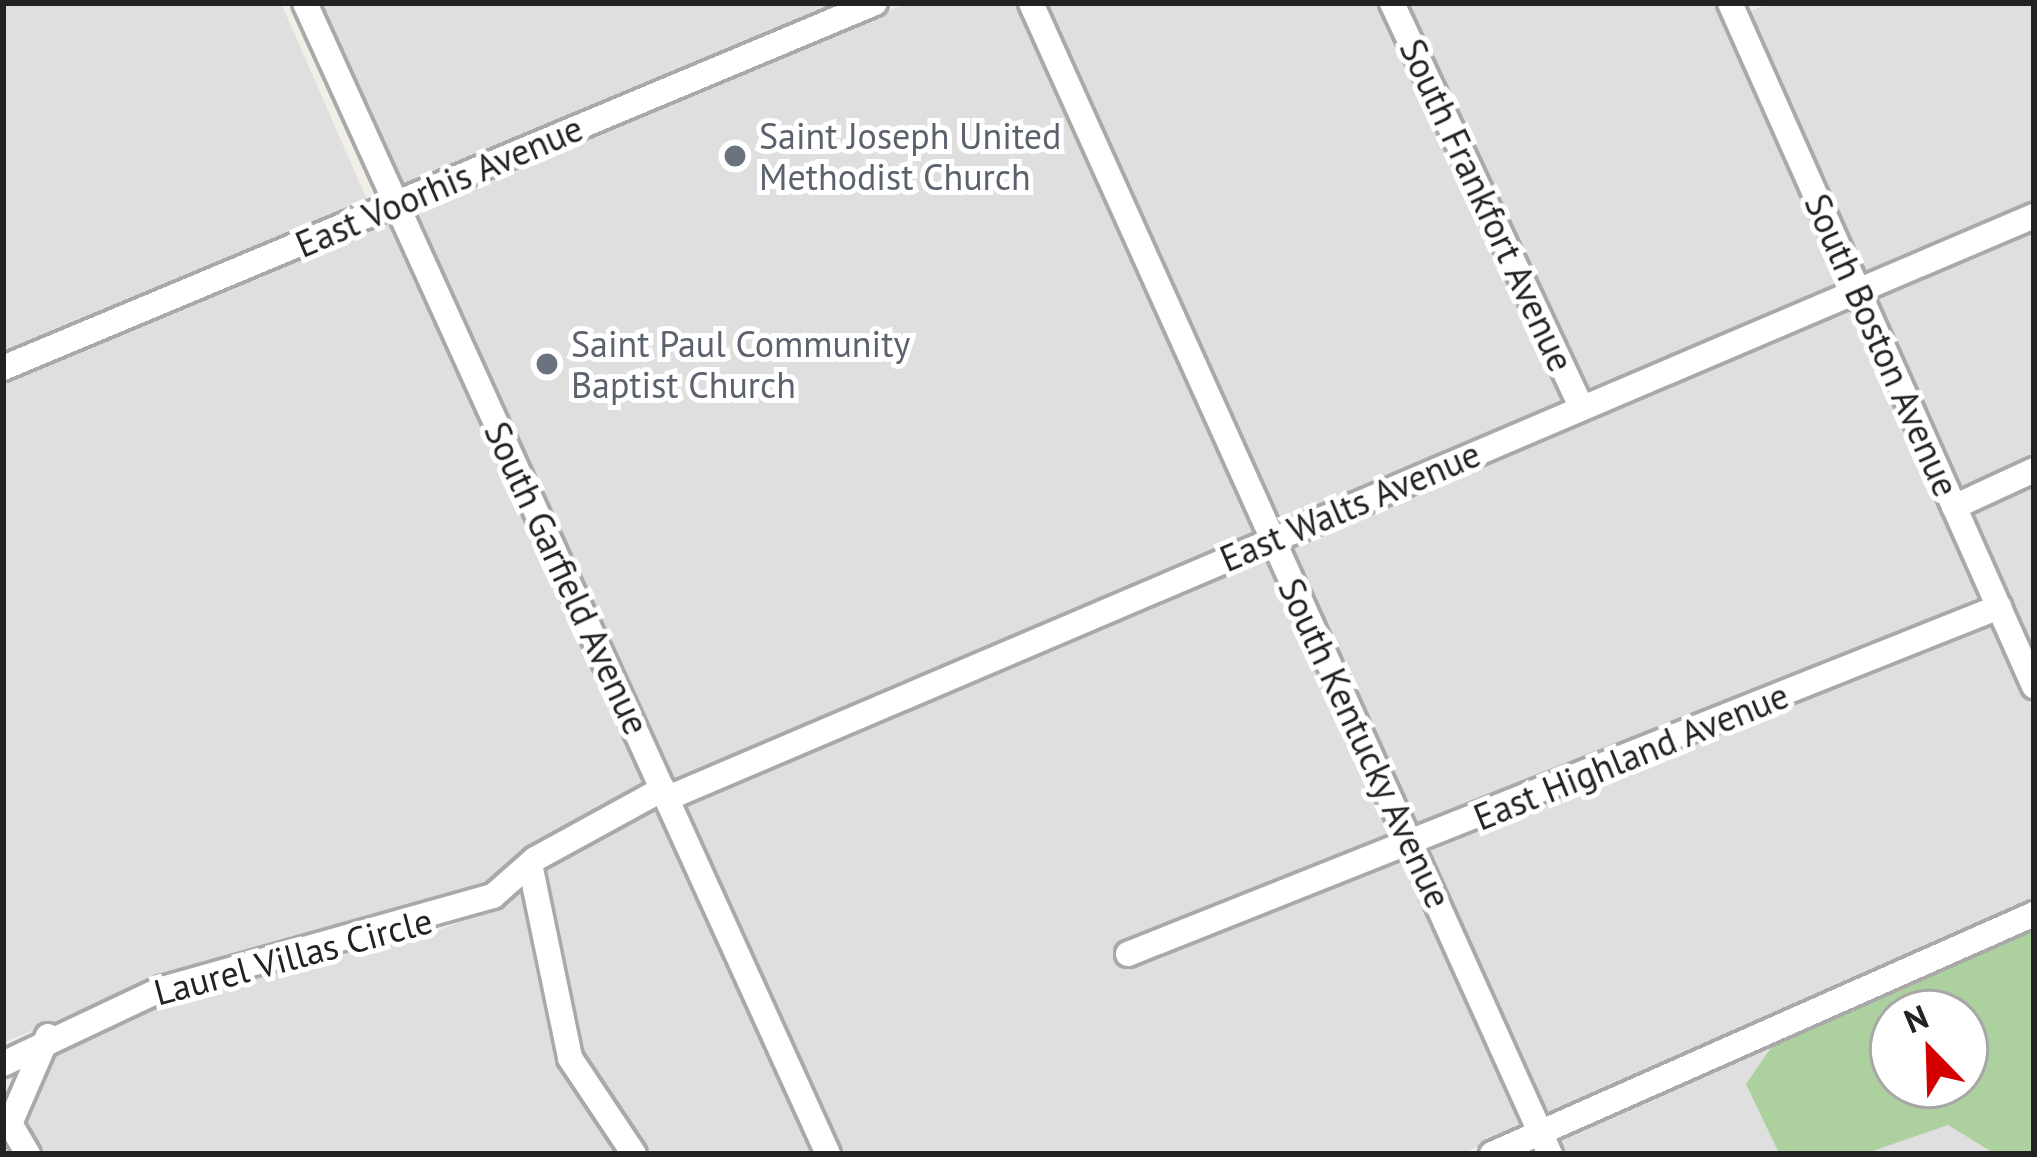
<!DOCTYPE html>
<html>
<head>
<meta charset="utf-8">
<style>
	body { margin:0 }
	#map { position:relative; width:2037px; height:1157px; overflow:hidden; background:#f2efe9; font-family:"PT Sans",sans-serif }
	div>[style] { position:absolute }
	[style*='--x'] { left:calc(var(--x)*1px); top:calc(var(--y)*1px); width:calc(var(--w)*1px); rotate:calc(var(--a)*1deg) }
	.residential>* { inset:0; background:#e0dfdf }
	.forest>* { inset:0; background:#add19e }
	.roads { filter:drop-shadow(3px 0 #a9a9a9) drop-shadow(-3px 0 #a9a9a9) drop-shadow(0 3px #a9a9a9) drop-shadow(0 -3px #a9a9a9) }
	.minor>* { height:24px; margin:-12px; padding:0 12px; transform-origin:12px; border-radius:12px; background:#fff }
	.dots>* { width:33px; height:33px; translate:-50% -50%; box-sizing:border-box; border:6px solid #fff; border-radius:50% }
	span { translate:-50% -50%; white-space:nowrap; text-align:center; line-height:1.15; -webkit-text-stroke:10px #fff; paint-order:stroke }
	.worship-label { font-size:36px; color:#5b616d }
	.left { translate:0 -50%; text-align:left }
	.street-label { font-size:36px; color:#222 }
	.frame { position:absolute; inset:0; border:6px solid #222; pointer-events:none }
	.north { position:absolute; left:1869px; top:989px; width:120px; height:120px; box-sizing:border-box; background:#fff; border:3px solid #a7a7a7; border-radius:50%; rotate:337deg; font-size:33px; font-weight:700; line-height:48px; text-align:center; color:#222 }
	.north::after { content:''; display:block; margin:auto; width:42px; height:54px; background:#d40000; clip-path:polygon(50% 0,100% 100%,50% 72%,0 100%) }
</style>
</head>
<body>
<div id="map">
	<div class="residential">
		<div style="clip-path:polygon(3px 3px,281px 3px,368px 202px,3px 354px)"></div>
		<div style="clip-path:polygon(317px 3px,842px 3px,401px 188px)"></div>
		<div style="clip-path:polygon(907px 3px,1019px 3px,1256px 533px,673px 782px,411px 211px)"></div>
		<div style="clip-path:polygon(1043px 3px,1380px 3px,1565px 400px,1276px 524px)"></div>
		<div style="clip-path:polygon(1404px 3px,1718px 3px,1843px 284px,1586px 391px)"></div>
		<div style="clip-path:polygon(1769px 3px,2034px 3px,2034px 203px,1863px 276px,1747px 13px)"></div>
		<div style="clip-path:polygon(386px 221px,646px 784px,516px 854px,487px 885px,158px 977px,3px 1043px,3px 382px)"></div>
		<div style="clip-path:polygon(2034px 230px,2034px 457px,1959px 491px,1873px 299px)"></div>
		<div style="clip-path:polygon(1853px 307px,1984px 600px,1418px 829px,1286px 547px)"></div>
		<div style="clip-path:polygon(2034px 484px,2034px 659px,1969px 514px)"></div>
		<div style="clip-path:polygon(1266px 556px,1397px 837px,1114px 946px,1122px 968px,1407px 860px,1527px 1126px,1461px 1154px,840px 1154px,683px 805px)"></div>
		<div style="clip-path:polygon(1994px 623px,2034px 713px,2034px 901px,1547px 1117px,1428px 852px)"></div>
		<div style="clip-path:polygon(656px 807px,813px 1154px,647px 1154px,580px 1054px,542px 869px)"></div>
		<div style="clip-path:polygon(524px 885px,561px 1065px,620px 1154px,41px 1154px,22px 1126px,57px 1046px,166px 1001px,434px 932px,498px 907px)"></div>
		<div style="clip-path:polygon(2034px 928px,1773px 1045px,1785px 1154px,1562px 1154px,1556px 1140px)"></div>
		<div style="clip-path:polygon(1948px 1125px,1995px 1154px,1864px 1154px,1900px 1139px)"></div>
	</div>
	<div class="forest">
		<div style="clip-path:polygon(evenodd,2034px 930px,2034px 1154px,1995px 1154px,1948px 1125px,1864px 1154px,1778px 1151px,1746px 1084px,1773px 1045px,2034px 930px,1893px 1013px,1965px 1013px,1965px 1085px,1893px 1085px,1893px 1013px)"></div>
	</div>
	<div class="roads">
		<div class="minor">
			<div style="--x:305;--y:3;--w:1264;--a:65.56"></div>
			<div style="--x:1031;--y:3;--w:1263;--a:65.73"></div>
			<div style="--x:1392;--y:3;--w:446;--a:64.9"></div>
			<div style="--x:1730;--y:3;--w:748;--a:66.01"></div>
			<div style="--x:3;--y:368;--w:945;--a:-22.71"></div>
			<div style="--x:1954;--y:507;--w:88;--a:-24.8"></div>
			<div style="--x:668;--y:798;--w:1485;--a:-23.08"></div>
			<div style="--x:530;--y:864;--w:198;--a:78.3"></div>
			<div style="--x:570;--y:1058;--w:115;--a:56.3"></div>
			<div style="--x:1128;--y:954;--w:938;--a:-21.72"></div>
			<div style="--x:3;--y:1064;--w:176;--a:-25.3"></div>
			<div style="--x:162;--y:989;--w:344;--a:-15.7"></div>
			<div style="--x:493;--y:896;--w:56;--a:-41.4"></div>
			<div style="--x:535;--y:859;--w:146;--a:-28.7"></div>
			<div style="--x:5;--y:1115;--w:45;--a:59.5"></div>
			<div style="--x:9;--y:1126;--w:98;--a:-66.6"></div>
			<div style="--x:1492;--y:1154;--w:593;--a:-23.88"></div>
		</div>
	</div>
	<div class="dots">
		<div style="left:735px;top:156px;background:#6b7280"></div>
		<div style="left:547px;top:364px;background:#6b7280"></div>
	</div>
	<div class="worship-label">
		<span class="left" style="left:759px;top:156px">Saint Joseph United<br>Methodist Church</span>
		<span class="left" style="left:571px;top:364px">Saint Paul Community<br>Baptist Church</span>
	</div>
	<div class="street-label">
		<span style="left:439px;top:186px;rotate:-23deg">East Voorhis Avenue</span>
		<span style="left:1487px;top:205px;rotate:65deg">South Frankfort Avenue</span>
		<span style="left:1882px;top:345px;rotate:66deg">South Boston Avenue</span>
		<span style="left:1350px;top:506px;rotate:-23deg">East Walts Avenue</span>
		<span style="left:567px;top:578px;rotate:65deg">South Garfield Avenue</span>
		<span style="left:1365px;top:743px;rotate:65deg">South Kentucky Avenue</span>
		<span style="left:1631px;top:756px;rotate:-22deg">East Highland Avenue</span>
		<span style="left:293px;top:956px;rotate:-15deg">Laurel Villas Circle</span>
	</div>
	<div class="frame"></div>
	<div class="north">N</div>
</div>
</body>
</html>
